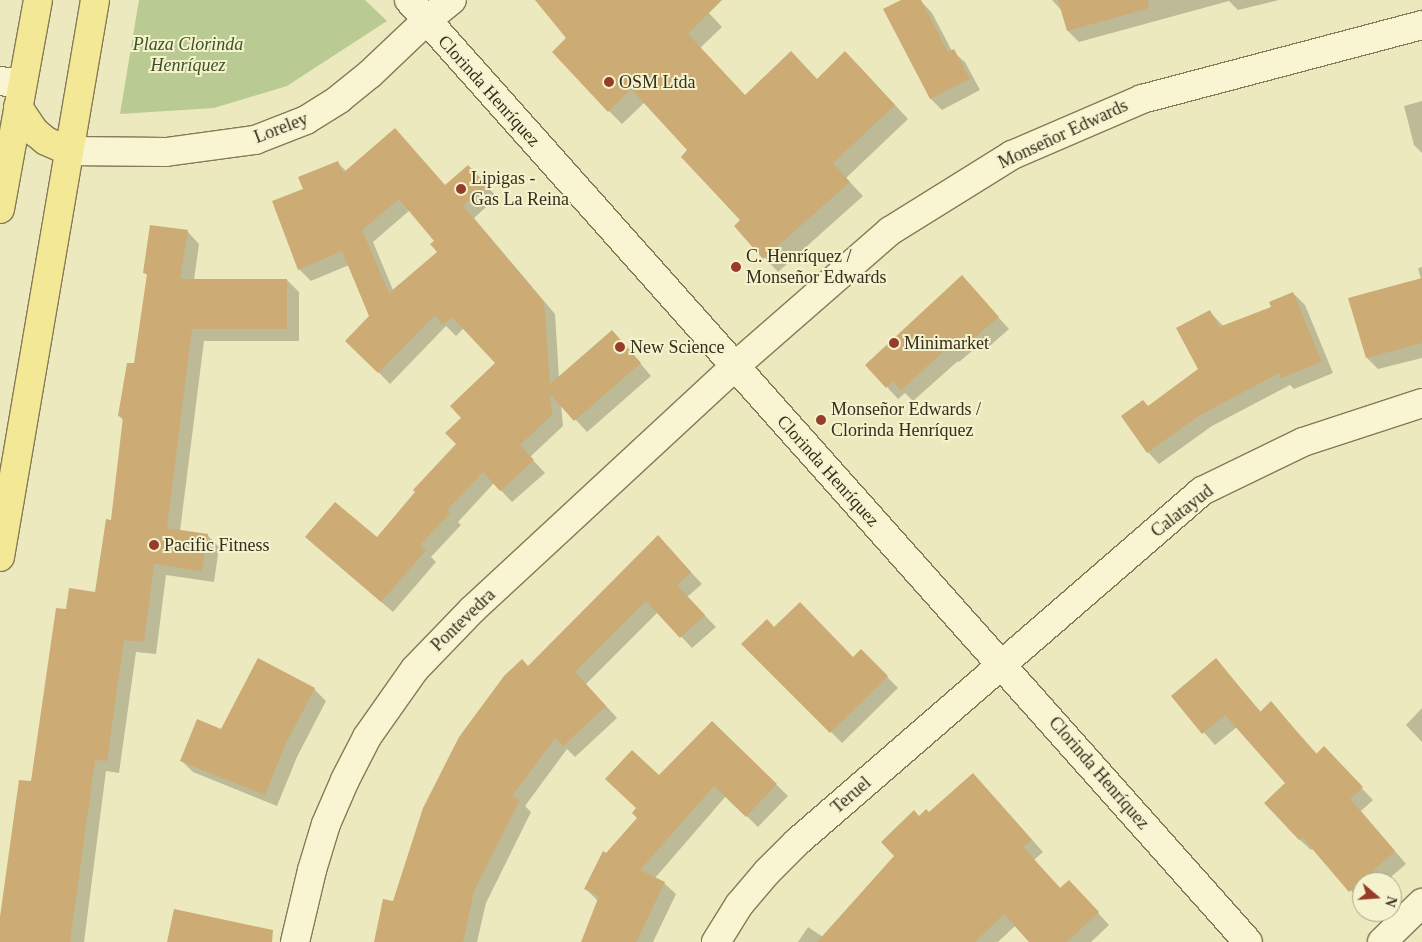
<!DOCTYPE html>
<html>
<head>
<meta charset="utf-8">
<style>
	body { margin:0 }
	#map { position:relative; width:1422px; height:942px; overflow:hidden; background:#ede9bf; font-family:"Times New Roman",serif }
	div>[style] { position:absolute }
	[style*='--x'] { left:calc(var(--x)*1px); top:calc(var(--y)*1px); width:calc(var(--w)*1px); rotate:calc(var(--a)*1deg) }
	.green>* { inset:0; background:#b9cb93 }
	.shadow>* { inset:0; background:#0003 }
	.building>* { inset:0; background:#ccab75 }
	.roads { filter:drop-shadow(1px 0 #867a57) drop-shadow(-1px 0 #867a57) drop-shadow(0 1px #867a57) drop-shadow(0 -1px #867a57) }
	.street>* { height:28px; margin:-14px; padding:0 14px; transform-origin:14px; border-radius:14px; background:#f9f5d2 }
	.secondary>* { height:28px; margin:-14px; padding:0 14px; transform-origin:14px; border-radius:14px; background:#f9f5d2 }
	.primary>* { height:28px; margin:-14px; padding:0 14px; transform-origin:14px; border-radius:14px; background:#f2e896 }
	.dots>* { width:14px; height:14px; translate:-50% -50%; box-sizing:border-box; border:2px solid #f5f2ce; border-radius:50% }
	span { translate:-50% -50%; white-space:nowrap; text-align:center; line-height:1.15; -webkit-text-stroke:4px #f5f2ce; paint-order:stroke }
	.park-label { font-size:18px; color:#3c5223; font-style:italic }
	.poi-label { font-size:18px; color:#352e1c }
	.left { translate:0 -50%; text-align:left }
	.street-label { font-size:18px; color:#352e1c }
	.north { position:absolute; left:1352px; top:872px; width:50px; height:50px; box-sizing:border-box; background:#f5f2ce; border:1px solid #a8a487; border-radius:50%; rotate:108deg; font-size:14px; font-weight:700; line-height:20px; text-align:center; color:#352e1c }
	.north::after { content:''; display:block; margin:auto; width:18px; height:22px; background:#953d28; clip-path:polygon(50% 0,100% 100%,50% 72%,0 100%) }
</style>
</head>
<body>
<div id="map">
	<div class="green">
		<div style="clip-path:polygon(139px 0,365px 0,387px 21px,287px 86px,214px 108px,120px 114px)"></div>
	</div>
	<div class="shadow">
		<div style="clip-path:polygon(538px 0,697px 0,722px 27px,700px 48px,745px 96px,817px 80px,859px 66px,908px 119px,846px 178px,863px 196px,778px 272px,736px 226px,742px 220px,689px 151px,645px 102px,622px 124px,609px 111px,568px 38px)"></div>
		<div style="clip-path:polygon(1052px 0,1279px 0,1238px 10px,1229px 1px,1079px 42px,1068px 31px,1062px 11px)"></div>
		<div style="clip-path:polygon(921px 1px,932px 13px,952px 51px,965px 62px,980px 90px,942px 110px,931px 99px)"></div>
		<div style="clip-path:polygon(1422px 101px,1422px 153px,1414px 145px,1404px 106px)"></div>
		<div style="clip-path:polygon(evenodd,338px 163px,347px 172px,446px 186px,479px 178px,497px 197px,474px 218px,555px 314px,559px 378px,623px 343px,651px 376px,587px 432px,561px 404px,563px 426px,530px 457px,545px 473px,512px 502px,494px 483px,458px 522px,461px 525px,431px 557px,436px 562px,393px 612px,319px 548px,377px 539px,457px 444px,462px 418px,497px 363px,464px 328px,456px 336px,446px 326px,390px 384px,347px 340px,370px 316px,349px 265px,311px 281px,299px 269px,304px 190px,338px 163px,410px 210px,436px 241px,439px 252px,393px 290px,373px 242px,410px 210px)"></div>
		<div style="clip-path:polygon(187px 231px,199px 244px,194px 280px,287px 280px,299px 292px,299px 341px,204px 341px,180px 531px,207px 535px,219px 547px,214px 582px,166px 575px,156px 654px,136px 652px,119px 773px,106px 771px,84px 942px,0 942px,0 931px,67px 611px,96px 593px,112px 521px,124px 421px,119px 416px,135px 365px,148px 276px,145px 273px)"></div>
		<div style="clip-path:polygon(1422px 267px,1422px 358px,1378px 369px,1367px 358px,1421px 280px,1418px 268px)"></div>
		<div style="clip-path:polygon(962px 277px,1009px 329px,984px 351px,978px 346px,959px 362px,958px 361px,913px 401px,905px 393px,898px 399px,887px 387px)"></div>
		<div style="clip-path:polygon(1293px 293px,1305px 305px,1333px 373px,1294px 389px,1290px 385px,1212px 426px,1159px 464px,1148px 452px,1149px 407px,1199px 370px,1210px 312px,1224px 327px,1272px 307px)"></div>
		<div style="clip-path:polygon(669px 549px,702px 584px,687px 597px,716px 627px,692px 648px,658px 612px,586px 684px,617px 718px,575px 757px,567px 749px,525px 806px,531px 812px,486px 903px,477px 942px,375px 942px,394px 903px,529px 667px)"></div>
		<div style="clip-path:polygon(774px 629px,853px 658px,861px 650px,898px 688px,842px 743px,743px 644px)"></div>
		<div style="clip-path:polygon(1216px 660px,1261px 712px,1271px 703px,1317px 754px,1335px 760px,1373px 800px,1361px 811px,1406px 864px,1385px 882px,1362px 882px,1362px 903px,1313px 848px,1311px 850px,1299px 839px,1287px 783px,1237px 727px,1215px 745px,1172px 696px)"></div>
		<div style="clip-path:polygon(314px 689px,326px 701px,297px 757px,277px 806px,193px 772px,182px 761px,221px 730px)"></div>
		<div style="clip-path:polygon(1422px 708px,1422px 742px,1406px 725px)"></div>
		<div style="clip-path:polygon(712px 722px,788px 796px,758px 827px,726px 796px,655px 878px,664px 883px,676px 894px,653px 942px,583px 942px,598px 901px,586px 889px,607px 855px,638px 818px,659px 777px)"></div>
		<div style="clip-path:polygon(985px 787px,1043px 852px,1034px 860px,1061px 889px,1080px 893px,1109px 925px,1091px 942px,1031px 942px,1016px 925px,998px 942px,798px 942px,808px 927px,823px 937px,895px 856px,920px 817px)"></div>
	</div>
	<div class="building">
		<div style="clip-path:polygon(535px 0,722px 0,688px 34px,745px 95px,791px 51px,817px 79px,845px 51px,895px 105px,833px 163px,850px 182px,763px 259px,734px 226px,740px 220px,681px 157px,687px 150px,631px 89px,608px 112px,552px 52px,566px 38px)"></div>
		<div style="clip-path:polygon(901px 0,921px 0,948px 52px,954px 49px,970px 79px,930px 99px,883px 9px)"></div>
		<div style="clip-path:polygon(1058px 0,1148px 0,1149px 8px,1067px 31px)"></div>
		<div style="clip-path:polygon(evenodd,395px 128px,445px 185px,468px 165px,487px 185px,463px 206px,544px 302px,550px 384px,612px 330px,641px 363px,574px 421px,550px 394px,552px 415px,520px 445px,534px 460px,500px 491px,483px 472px,447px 510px,450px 513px,420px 545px,426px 550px,381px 602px,305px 537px,335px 502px,377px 537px,415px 492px,413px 490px,456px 444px,445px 433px,461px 418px,450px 406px,495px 363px,452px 317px,443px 325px,435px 315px,378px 373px,345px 341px,369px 316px,342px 251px,298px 270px,272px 201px,303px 189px,298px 177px,338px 161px,343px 173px,395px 128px,399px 199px,434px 241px,430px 244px,437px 252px,389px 293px,362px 230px,399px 199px)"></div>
		<div style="clip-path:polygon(150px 225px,188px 230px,180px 279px,287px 279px,287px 329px,192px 329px,167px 528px,208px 534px,202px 571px,154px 564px,144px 642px,124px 640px,107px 761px,95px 760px,70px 942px,0 942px,0 917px,19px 780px,31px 781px,56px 608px,66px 609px,69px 588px,95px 592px,106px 519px,111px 520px,123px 417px,118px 416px,127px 363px,134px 363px,147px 274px,143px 273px)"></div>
		<div style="clip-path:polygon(962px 275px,999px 317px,971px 341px,966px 334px,946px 351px,945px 350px,901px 390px,893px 381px,886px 388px,865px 365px)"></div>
		<div style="clip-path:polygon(1422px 278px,1422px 343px,1366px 358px,1348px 298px)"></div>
		<div style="clip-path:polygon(1293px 292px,1322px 362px,1281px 378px,1279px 373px,1200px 415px,1147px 453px,1121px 416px,1143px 400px,1148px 406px,1198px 369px,1176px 328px,1210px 310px,1219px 327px,1271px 307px,1269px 302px)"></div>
		<div style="clip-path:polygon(658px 535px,691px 572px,677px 585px,705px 615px,680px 638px,646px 601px,575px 672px,606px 706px,563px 746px,555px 738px,512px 796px,520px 800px,474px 891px,463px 942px,374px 942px,383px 899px,393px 901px,423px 808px,459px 737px,504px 676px,522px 659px,528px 666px)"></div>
		<div style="clip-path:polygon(800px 602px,853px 657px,861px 649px,888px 676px,830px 733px,741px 644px,767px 619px,774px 627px)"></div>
		<div style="clip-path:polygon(258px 658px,315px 688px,285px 745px,265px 795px,180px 761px,197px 719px,221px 729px)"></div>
		<div style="clip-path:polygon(1216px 658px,1260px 712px,1271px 701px,1316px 754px,1324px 746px,1363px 787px,1350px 799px,1395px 851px,1349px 892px,1302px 837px,1299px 840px,1264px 803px,1285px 783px,1225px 715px,1202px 734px,1171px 696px)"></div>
		<div style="clip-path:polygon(712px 721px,777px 784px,746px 817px,714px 786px,640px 870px,665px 882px,636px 942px,581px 942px,599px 896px,584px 889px,603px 851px,606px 853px,637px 818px,632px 813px,636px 808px,605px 779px,632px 750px,659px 775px)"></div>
		<div style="clip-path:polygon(973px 773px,1032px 840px,1023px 847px,1060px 888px,1069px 880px,1099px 912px,1067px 942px,1029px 942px,1004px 914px,975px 942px,817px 942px,894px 856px,881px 842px,914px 810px,919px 816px,926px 809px,929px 812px)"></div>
		<div style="clip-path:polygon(174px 909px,273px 930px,272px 942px,167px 942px)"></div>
	</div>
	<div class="roads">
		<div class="street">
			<div style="--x:0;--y:81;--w:22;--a:8"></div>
			<div style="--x:295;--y:942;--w:74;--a:-76.7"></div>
			<div style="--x:312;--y:870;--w:48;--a:-73.1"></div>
			<div style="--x:326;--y:824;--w:48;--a:-66.6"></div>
			<div style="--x:345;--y:780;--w:48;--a:-62.9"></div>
			<div style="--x:367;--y:737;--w:83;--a:-54.8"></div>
			<div style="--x:415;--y:669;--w:83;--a:-46"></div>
			<div style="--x:473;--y:609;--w:356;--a:-42.8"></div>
			<div style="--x:734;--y:367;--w:207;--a:-41.1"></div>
			<div style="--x:890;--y:231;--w:144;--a:-31.9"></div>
			<div style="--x:1012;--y:155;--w:142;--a:-23.3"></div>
			<div style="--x:1142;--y:99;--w:290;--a:-14.8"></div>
			<div style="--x:716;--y:942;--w:44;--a:-58.1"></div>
			<div style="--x:739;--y:905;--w:43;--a:-49.7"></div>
			<div style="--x:767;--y:872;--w:42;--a:-45"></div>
			<div style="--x:797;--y:842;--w:536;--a:-40.91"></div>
			<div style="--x:1202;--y:491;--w:112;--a:-25.9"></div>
			<div style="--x:1303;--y:442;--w:125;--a:-18.1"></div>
			<div style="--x:1382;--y:942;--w:56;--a:-44.3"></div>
		</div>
		<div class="secondary">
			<div style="--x:409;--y:0;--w:1261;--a:48.31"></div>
			<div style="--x:68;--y:151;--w:98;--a:0.6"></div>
			<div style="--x:166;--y:152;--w:90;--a:-7.7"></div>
			<div style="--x:255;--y:140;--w:55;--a:-21.4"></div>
			<div style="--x:306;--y:120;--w:39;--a:-32"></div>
			<div style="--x:339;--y:99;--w:40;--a:-39"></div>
			<div style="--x:370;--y:74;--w:79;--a:-43.5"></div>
			<div style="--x:427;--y:20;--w:32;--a:-39"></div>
		</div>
		<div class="primary">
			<div style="--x:18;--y:107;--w:30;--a:56"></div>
			<div style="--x:35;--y:132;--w:14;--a:39"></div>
			<div style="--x:46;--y:141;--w:24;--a:24"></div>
			<div style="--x:0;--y:209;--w:212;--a:-79.7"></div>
			<div style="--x:0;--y:557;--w:565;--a:-80.32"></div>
		</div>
	</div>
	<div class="dots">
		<div style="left:609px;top:82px;background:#953d28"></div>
		<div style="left:461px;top:189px;background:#953d28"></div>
		<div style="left:736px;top:267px;background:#953d28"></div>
		<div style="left:894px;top:343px;background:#953d28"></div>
		<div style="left:620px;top:347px;background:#953d28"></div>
		<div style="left:821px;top:420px;background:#953d28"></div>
		<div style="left:154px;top:545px;background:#953d28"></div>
	</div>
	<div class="park-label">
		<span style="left:188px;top:55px">Plaza Clorinda<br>Henríquez</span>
	</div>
	<div class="poi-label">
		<span class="left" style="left:619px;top:82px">OSM Ltda</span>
		<span class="left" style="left:471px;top:189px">Lipigas -<br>Gas La Reina</span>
		<span class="left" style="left:746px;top:267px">C. Henríquez /<br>Monseñor Edwards</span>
		<span class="left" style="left:904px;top:343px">Minimarket</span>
		<span class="left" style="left:630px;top:347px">New Science</span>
		<span class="left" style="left:831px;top:420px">Monseñor Edwards /<br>Clorinda Henríquez</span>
		<span class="left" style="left:164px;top:545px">Pacific Fitness</span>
	</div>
	<div class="street-label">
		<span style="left:489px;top:91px;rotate:48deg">Clorinda Henríquez</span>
		<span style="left:281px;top:128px;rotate:-21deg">Loreley</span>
		<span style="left:1063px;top:134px;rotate:-25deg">Monseñor Edwards</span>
		<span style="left:828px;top:471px;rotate:48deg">Clorinda Henríquez</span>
		<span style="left:1182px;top:511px;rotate:-38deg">Calatayud</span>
		<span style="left:463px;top:620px;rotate:-44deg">Pontevedra</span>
		<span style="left:1099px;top:773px;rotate:49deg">Clorinda Henríquez</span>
		<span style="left:851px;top:795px;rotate:-41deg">Teruel</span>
	</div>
	<div class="north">N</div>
</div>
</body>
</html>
